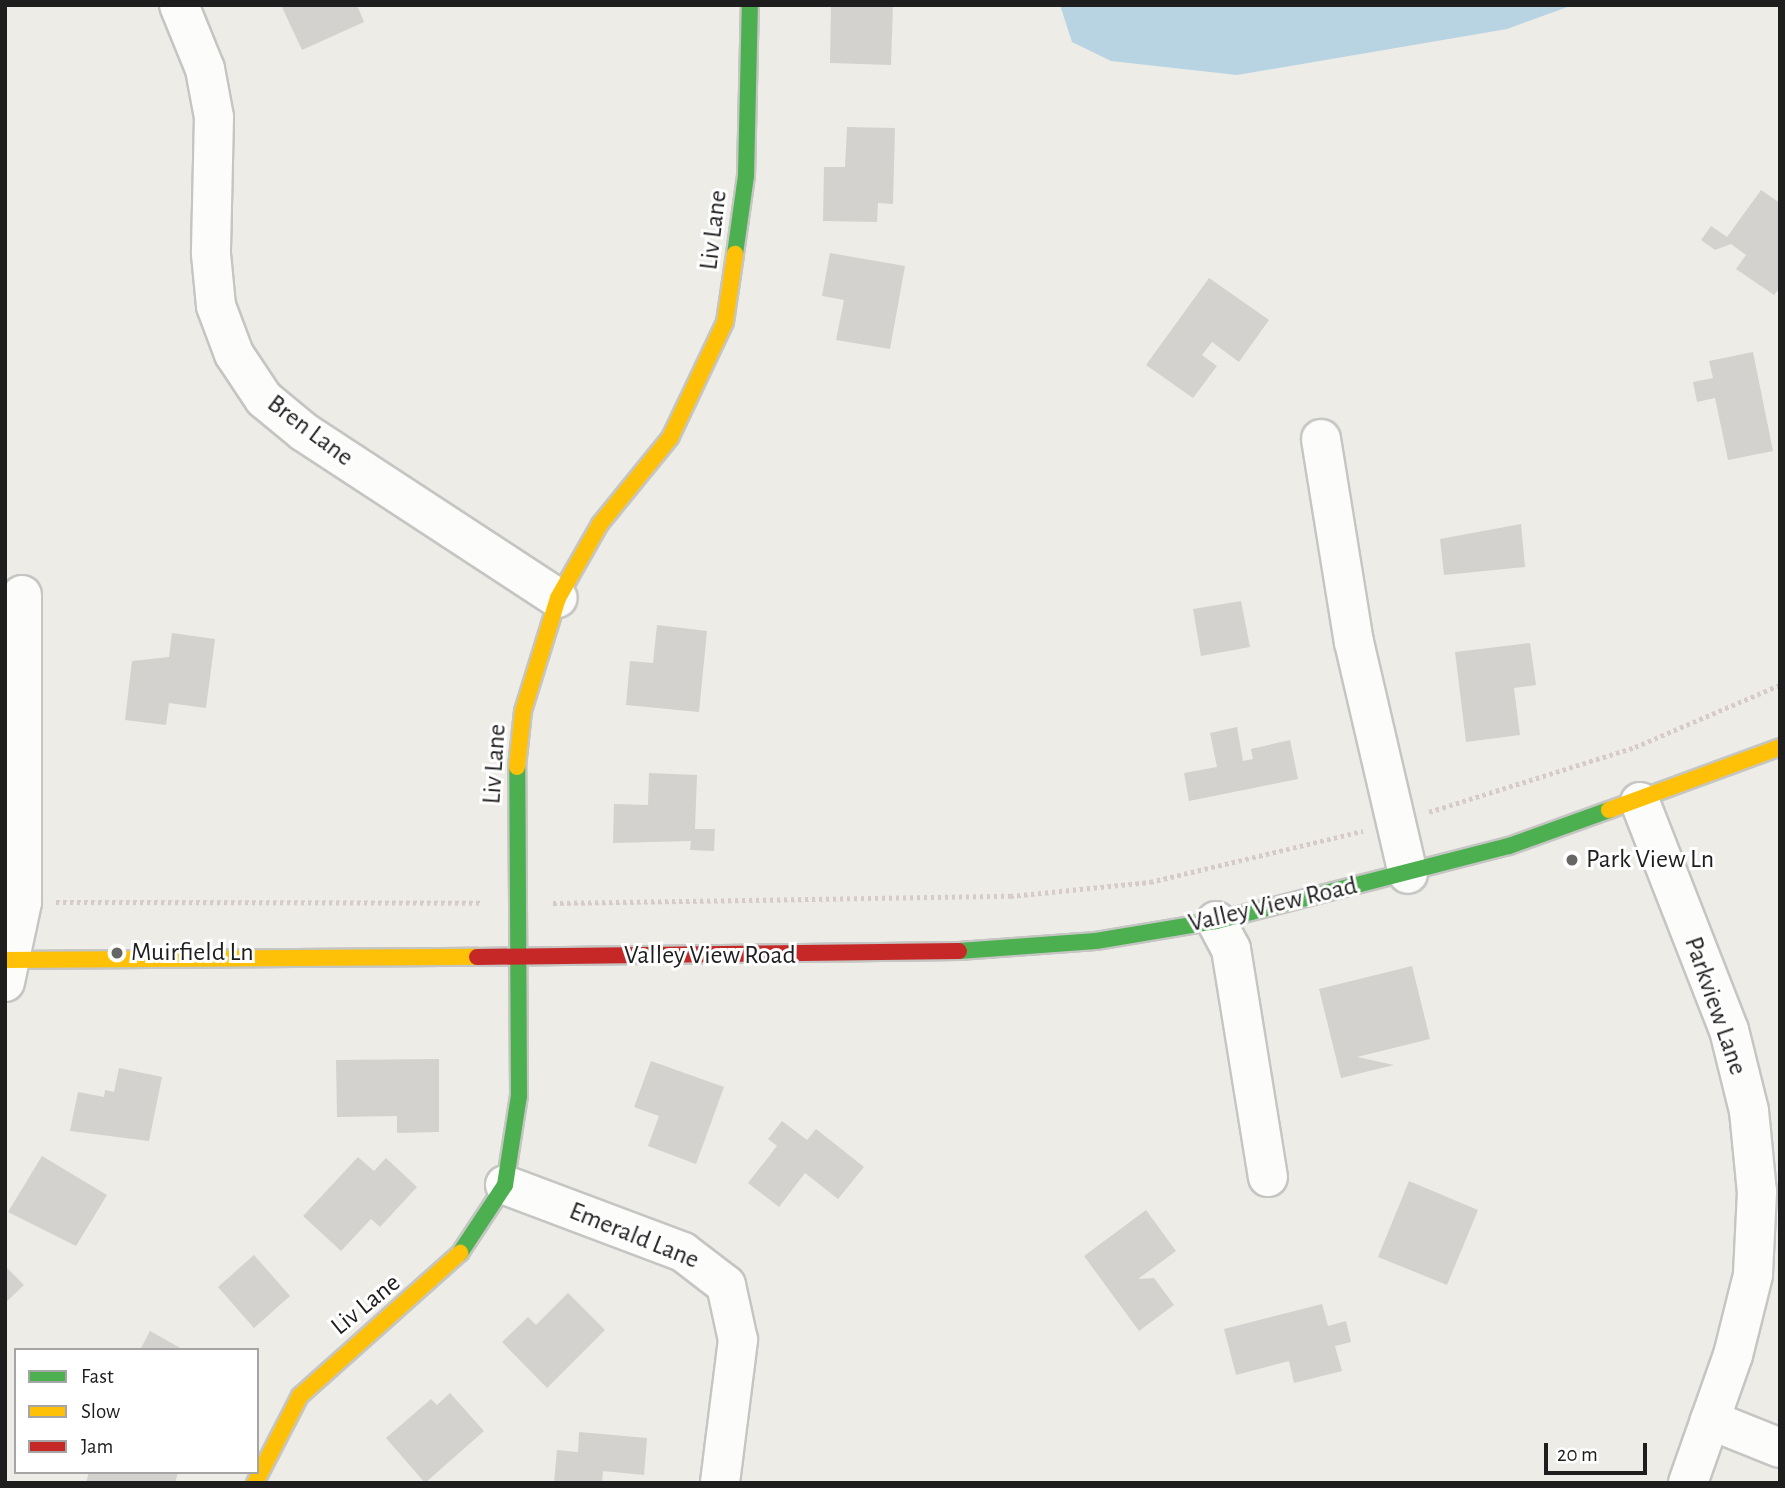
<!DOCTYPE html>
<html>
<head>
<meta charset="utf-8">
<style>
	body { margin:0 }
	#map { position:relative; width:1785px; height:1488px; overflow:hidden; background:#edece7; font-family:"Alegreya Sans",sans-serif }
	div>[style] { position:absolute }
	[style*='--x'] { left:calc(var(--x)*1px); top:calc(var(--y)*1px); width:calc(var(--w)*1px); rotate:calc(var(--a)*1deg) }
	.water>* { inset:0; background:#b8d4e3 }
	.building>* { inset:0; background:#d3d2ce }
	.path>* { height:4.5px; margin-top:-2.25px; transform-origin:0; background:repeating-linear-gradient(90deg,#d7cbc7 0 3.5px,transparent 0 7px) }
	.roads { filter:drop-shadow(2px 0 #c5c5c3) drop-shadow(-2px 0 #c5c5c3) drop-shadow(0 2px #c5c5c3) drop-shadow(0 -2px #c5c5c3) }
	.street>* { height:38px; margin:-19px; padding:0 19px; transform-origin:19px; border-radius:19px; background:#fcfcfb }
	.fast>* { height:16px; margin:-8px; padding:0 8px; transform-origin:8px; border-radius:8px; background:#4caf50 }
	.slow>* { height:16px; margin:-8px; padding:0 8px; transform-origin:8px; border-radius:8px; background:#ffc107 }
	.jam>* { height:16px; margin:-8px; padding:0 8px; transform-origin:8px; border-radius:8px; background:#c62828 }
	.dots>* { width:19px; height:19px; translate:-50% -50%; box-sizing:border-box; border:4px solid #fff; border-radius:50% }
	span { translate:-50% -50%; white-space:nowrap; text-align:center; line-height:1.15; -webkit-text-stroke:6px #fff; paint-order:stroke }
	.street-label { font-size:26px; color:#1e1e1e }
	.poi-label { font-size:26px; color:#1e1e1e }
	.left { translate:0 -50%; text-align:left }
	.frame { position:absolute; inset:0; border:7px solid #1e1e1e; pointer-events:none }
	.legend { position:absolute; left:14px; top:1348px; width:245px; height:126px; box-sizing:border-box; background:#fff; border:2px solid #a5a5a5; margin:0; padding:9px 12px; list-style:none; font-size:21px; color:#1e1e1e }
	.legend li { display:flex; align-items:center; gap:14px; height:35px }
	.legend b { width:35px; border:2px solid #a5a5a5 }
	.scale { position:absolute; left:1544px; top:1443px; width:103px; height:32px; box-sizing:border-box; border:4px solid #1e1e1e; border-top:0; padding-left:9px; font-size:21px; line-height:24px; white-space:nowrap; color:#1e1e1e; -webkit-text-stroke:5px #fff; paint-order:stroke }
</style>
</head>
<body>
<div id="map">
	<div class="water">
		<div style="clip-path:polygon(1060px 5px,1573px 5px,1507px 29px,1237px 75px,1111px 61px,1072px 42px)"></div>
	</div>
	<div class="building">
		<div style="clip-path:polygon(281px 5px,357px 5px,364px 22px,302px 50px)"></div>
		<div style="clip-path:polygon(831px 5px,893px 5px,891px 65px,830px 63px)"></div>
		<div style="clip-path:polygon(847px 127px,895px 128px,893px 204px,878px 203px,877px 222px,823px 221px,824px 167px,845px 167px)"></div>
		<div style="clip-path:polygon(1761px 190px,1780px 203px,1780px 288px,1774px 295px,1736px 269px,1746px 255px,1731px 244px,1715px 250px,1701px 240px,1711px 226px,1727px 237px)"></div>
		<div style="clip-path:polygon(830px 253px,905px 266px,890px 349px,836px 340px,844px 300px,822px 296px)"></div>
		<div style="clip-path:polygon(1209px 278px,1269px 320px,1239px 362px,1212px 342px,1202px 355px,1217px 366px,1193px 398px,1146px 365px)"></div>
		<div style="clip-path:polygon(1753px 352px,1773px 451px,1728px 460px,1715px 398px,1697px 402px,1693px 382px,1713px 378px,1709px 361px)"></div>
		<div style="clip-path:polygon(1521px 524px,1525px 567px,1444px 575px,1440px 539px)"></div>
		<div style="clip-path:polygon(1241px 601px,1250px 647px,1201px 656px,1193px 609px)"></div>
		<div style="clip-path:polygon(657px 625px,707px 631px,699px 712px,626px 705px,630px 661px,653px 663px)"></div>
		<div style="clip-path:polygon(172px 633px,215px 639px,206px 708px,169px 703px,166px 725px,125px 720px,132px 661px,169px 657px)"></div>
		<div style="clip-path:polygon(1530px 643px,1536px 685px,1514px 688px,1520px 735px,1466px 742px,1455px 652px)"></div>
		<div style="clip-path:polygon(1237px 727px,1243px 761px,1253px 759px,1251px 749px,1290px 740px,1298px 779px,1189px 801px,1184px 773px,1217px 767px,1210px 733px)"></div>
		<div style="clip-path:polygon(649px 773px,697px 775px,695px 829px,715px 829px,714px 851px,690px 850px,691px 841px,613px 843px,614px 804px,648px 805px)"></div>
		<div style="clip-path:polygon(1412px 966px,1430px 1039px,1357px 1057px,1394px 1065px,1341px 1078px,1319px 989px)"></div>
		<div style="clip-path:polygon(439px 1059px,439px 1132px,397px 1133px,397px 1116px,337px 1117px,336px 1060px)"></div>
		<div style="clip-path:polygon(651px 1061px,724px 1087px,696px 1164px,648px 1146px,659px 1116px,634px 1107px)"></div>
		<div style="clip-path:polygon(119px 1068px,162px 1077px,149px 1141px,70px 1131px,78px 1092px,104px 1097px,105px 1090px,114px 1092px)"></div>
		<div style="clip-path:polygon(782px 1121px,807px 1140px,816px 1129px,864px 1167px,838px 1199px,805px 1173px,779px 1207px,748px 1183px,777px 1146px,768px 1139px)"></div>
		<div style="clip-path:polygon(42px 1156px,107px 1195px,76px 1246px,8px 1212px)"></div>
		<div style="clip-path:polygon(358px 1157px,374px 1171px,386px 1158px,417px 1187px,380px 1227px,371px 1219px,341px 1251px,303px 1216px)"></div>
		<div style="clip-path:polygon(1409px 1181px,1478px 1210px,1447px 1285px,1378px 1257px)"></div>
		<div style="clip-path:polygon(1146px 1210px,1176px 1251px,1138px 1279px,1154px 1278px,1174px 1305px,1139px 1331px,1084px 1256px)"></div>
		<div style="clip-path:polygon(254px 1255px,290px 1296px,254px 1328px,218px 1287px)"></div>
		<div style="clip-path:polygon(5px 1266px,24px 1285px,5px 1303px)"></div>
		<div style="clip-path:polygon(568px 1293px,605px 1330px,547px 1388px,502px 1342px,528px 1317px,536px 1325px)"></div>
		<div style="clip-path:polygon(1322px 1304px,1328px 1326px,1346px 1321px,1351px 1342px,1335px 1346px,1342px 1371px,1294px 1383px,1289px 1361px,1236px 1375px,1224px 1329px)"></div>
		<div style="clip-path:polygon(150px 1331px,184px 1350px,140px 1350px)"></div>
		<div style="clip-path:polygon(450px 1393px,484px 1431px,425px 1483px,386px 1438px,431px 1399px,437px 1405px)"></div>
		<div style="clip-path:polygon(579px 1432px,647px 1438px,644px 1475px,603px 1471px,602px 1483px,554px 1483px,557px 1450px,578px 1452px)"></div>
		<div style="clip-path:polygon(89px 1472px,178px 1472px,175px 1483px,86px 1483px)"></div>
	</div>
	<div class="path">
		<div style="--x:1429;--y:812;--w:216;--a:-17.5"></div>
		<div style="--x:1635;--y:747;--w:158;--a:-23.2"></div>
		<div style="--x:56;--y:902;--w:425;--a:0.1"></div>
		<div style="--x:553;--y:903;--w:457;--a:-0.9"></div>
		<div style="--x:1010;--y:896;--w:141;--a:-5.7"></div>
		<div style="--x:1150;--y:882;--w:219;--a:-13.5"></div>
	</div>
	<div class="roads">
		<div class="street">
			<div style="--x:179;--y:5;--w:69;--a:67.9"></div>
			<div style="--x:205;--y:69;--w:49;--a:79.4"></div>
			<div style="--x:214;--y:117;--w:137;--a:91.3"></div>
			<div style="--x:211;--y:254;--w:52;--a:84.5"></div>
			<div style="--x:216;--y:306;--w:51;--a:69.4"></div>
			<div style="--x:234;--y:354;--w:54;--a:56.3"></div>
			<div style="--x:264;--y:399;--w:52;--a:39.5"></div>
			<div style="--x:304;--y:432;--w:303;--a:33.2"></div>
			<div style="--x:1321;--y:439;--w:206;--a:80.8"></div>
			<div style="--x:1354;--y:642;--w:238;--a:76.9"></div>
			<div style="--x:1640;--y:802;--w:245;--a:68.7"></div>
			<div style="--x:1729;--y:1030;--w:83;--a:76.1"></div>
			<div style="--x:1749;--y:1111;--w:81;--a:84.4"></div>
			<div style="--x:1757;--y:1192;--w:83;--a:92.8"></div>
			<div style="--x:1753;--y:1275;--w:82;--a:104"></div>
			<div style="--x:1733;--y:1355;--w:136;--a:109.4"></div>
			<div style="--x:1216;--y:921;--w:32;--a:62"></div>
			<div style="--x:1231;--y:949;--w:231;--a:80.8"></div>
			<div style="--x:5;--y:982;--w:82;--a:-78"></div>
			<div style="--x:22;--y:902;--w:307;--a:-90"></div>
			<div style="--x:505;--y:1185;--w:190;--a:20.6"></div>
			<div style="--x:683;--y:1252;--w:54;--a:37.5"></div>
			<div style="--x:726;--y:1285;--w:56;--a:77.7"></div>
			<div style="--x:738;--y:1340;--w:144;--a:97.2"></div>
			<div style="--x:1710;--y:1420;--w:75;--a:21.8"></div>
		</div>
		<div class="fast">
			<div style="--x:735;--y:254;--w:79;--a:-82"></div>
			<div style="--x:746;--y:176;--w:171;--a:-88.7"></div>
			<div style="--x:959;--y:951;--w:137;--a:-4.2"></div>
			<div style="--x:1096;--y:941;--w:122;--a:-9.5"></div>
			<div style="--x:1216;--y:921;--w:302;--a:-14.4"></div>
			<div style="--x:1509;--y:846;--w:106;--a:-19.8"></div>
			<div style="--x:460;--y:1253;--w:82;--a:-56.5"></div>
			<div style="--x:505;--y:1185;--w:90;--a:-81.1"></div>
			<div style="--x:519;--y:1096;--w:329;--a:-90.3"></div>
		</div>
		<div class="slow">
			<div style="--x:517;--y:767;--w:56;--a:-83.9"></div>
			<div style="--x:523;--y:711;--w:118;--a:-72.8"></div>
			<div style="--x:558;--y:598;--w:85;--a:-60.4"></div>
			<div style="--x:600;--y:524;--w:111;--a:-50.9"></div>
			<div style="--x:670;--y:438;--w:128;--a:-64.6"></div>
			<div style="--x:725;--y:322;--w:69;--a:-81.6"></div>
			<div style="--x:1609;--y:810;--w:182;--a:-20.2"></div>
			<div style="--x:5;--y:960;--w:472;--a:-0.4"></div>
			<div style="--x:255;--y:1483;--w:98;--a:-62.7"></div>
			<div style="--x:300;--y:1396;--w:215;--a:-41.8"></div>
		</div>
		<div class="jam">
			<div style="--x:477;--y:957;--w:482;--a:-0.7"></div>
		</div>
	</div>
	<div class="dots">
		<div style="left:1572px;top:860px;background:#666664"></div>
		<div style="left:117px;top:953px;background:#666664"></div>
	</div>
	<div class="street-label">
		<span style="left:714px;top:230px;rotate:-83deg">Liv Lane</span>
		<span style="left:310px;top:431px;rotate:37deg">Bren Lane</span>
		<span style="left:495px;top:764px;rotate:-86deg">Liv Lane</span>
		<span style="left:1273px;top:905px;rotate:-13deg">Valley View Road</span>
		<span style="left:710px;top:956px">Valley View Road</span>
		<span style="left:1715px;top:1006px;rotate:71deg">Parkview Lane</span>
		<span style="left:634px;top:1236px;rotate:22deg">Emerald Lane</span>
		<span style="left:366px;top:1305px;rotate:-39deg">Liv Lane</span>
	</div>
	<div class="poi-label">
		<span class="left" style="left:1586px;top:860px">Park View Ln</span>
		<span class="left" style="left:131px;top:953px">Muirfield Ln</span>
	</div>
	<div class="frame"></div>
	<ul class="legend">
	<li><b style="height:9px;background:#4caf50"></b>Fast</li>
	<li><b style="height:9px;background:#ffc107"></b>Slow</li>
	<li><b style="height:9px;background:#c62828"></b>Jam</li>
	</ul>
	<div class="scale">20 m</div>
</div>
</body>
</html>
